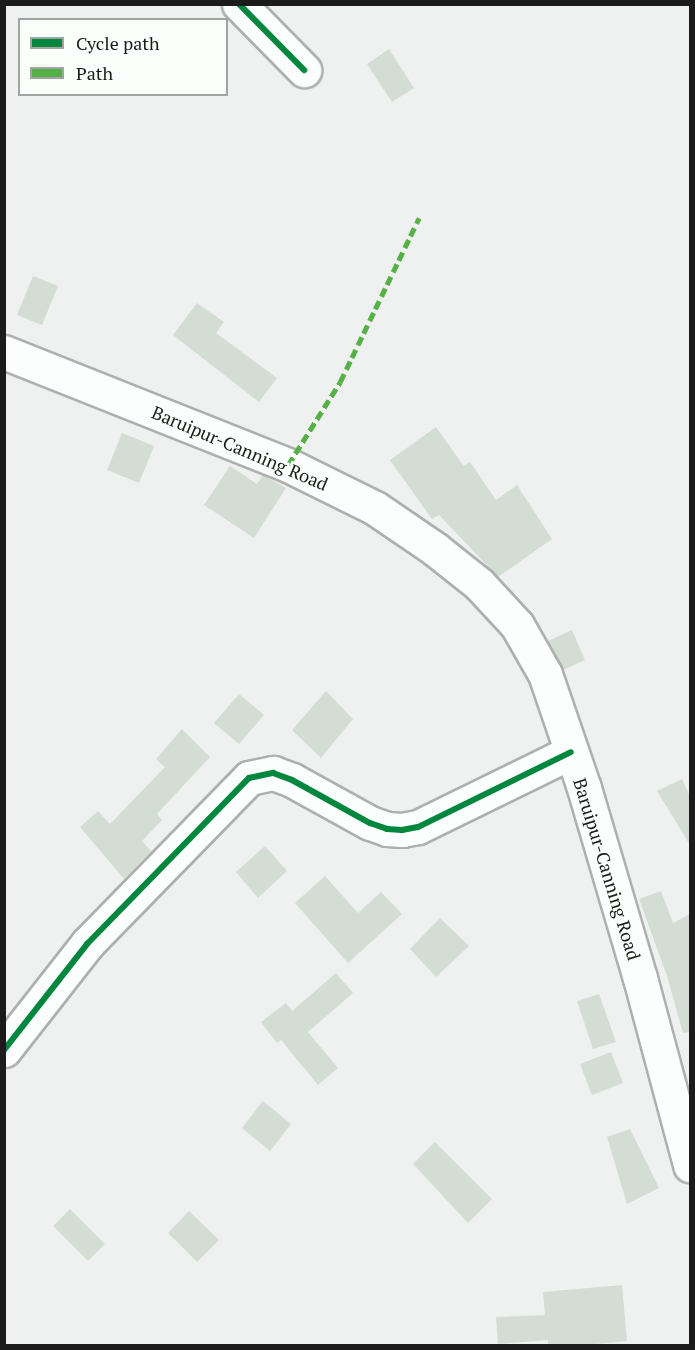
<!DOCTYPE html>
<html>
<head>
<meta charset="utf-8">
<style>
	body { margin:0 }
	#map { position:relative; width:695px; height:1350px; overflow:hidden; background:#eef1ef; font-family:"PT Serif",serif }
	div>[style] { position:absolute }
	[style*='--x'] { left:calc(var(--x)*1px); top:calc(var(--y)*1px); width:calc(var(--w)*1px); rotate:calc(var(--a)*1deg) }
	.building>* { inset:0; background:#d4ddd4 }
	.roads { filter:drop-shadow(2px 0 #aeb0af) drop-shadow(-2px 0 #aeb0af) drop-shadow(0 2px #aeb0af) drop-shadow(0 -2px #aeb0af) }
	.minor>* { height:33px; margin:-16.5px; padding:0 16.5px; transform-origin:16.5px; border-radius:16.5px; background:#fcfdfd }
	.secondary>* { height:33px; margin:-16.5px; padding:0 16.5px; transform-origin:16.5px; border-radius:16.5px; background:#fcfdfd }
	.quiet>* { height:4.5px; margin-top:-2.25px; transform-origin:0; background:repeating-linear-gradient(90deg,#55b145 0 9px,transparent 0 13.5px) }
	.cycleway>* { height:6px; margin:-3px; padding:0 3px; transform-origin:3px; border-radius:3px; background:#00873e }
	span { translate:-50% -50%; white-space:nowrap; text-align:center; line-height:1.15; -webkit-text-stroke:5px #fafffc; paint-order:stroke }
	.street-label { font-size:18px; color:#1a1b1a }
	.frame { position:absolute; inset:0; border:6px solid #1a1b1a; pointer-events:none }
	.legend { position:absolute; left:18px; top:18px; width:210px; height:78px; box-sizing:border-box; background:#fafffc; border:2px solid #a0a4a2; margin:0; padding:8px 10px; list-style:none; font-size:18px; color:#1a1b1a }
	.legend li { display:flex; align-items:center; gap:12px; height:30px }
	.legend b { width:30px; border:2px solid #a0a4a2 }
</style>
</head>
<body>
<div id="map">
	<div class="building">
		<div style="clip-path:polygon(389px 49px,414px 88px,392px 102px,367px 64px)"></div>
		<div style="clip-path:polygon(33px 276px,58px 286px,42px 325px,17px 315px)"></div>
		<div style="clip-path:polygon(197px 303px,224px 322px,216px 333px,277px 378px,259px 402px,173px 335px)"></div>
		<div style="clip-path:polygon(436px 427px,464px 466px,470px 462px,496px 500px,517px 485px,552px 539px,498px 577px,439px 515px,432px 519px,390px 460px)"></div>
		<div style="clip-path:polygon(122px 433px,154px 446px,139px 483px,107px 470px)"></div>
		<div style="clip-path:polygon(230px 466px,257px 484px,263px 475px,286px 488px,254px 538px,204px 505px)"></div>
		<div style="clip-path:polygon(572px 630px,585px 660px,563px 670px,548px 641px)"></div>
		<div style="clip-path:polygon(326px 691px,353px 719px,321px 758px,292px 730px)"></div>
		<div style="clip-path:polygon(239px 694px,264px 715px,239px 744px,214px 723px)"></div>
		<div style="clip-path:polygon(182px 729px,210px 757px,157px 814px,162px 820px,142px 841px,151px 851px,124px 879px,80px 827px,98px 811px,110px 824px,165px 767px,156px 759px)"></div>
		<div style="clip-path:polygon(682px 779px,690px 796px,690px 845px,657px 791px)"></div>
		<div style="clip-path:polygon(265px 846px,287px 871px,258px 898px,236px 872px)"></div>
		<div style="clip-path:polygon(325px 876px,358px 913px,381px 892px,402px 914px,348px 963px,295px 903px)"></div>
		<div style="clip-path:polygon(661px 891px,673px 923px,690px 914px,690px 1032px,683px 1033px,667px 976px,639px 899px)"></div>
		<div style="clip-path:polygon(440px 918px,469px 946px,436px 977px,410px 949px)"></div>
		<div style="clip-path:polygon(336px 973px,353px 993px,308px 1032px,338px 1068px,318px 1085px,281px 1040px,277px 1043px,261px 1022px,286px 1003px,292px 1011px)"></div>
		<div style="clip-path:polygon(599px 994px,616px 1042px,593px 1049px,577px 1001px)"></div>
		<div style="clip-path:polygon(611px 1052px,623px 1083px,592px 1095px,580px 1064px)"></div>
		<div style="clip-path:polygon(263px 1101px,291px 1124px,270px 1151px,242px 1128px)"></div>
		<div style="clip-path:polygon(630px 1129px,659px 1188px,627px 1204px,607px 1137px)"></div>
		<div style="clip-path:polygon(435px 1142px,492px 1199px,468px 1223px,413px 1164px)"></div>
		<div style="clip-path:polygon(70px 1209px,105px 1244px,88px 1261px,53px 1226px)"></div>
		<div style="clip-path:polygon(189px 1211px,219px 1240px,197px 1262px,168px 1233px)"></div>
		<div style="clip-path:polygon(622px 1285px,627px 1341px,574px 1346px,548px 1346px,548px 1340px,498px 1344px,496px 1317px,545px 1315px,543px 1292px)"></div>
	</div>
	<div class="roads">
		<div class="minor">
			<div style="--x:239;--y:4;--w:93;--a:45.4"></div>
			<div style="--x:4;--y:1050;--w:135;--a:-51.9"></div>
			<div style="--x:87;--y:944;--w:232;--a:-45.7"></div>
			<div style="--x:249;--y:778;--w:25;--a:-12"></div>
			<div style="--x:273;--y:773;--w:20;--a:20"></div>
			<div style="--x:292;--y:780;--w:89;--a:28.9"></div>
			<div style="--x:370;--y:823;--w:18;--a:19"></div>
			<div style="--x:387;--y:829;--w:15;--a:4"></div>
			<div style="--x:402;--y:830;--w:16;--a:-11"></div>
			<div style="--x:418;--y:827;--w:170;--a:-26.1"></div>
		</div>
		<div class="secondary">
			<div style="--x:4;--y:352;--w:306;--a:21.7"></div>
			<div style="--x:288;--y:465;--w:97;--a:26.3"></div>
			<div style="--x:375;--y:508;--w:73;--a:34.3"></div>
			<div style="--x:435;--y:549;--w:56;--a:38.5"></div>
			<div style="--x:479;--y:584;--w:56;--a:47.2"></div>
			<div style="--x:517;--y:625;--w:56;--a:60.3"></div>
			<div style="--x:545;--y:674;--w:120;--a:71.1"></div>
			<div style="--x:584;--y:788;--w:198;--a:73.6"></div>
			<div style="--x:640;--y:978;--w:194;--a:75"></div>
		</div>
	</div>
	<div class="quiet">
		<div style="--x:288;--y:465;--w:98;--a:-57.9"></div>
		<div style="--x:340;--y:382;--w:182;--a:-64.3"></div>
	</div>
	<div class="cycleway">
		<div style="--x:239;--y:4;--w:93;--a:45.4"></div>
		<div style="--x:4;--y:1050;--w:135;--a:-51.9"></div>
		<div style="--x:87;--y:944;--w:232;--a:-45.7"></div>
		<div style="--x:249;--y:778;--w:25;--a:-12"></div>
		<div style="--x:273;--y:773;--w:20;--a:20"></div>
		<div style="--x:292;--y:780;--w:89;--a:28.9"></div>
		<div style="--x:370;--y:823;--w:18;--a:19"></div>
		<div style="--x:387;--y:829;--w:15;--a:4"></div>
		<div style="--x:402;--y:830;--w:16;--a:-11"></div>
		<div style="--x:418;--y:827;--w:170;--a:-26.1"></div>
	</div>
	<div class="street-label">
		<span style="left:240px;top:448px;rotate:23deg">Baruipur-Canning Road</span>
		<span style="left:607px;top:869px;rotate:73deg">Baruipur-Canning Road</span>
	</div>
	<div class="frame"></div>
	<ul class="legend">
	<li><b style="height:8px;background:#00873e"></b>Cycle path</li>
	<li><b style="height:8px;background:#55b145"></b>Path</li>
	</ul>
</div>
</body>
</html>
